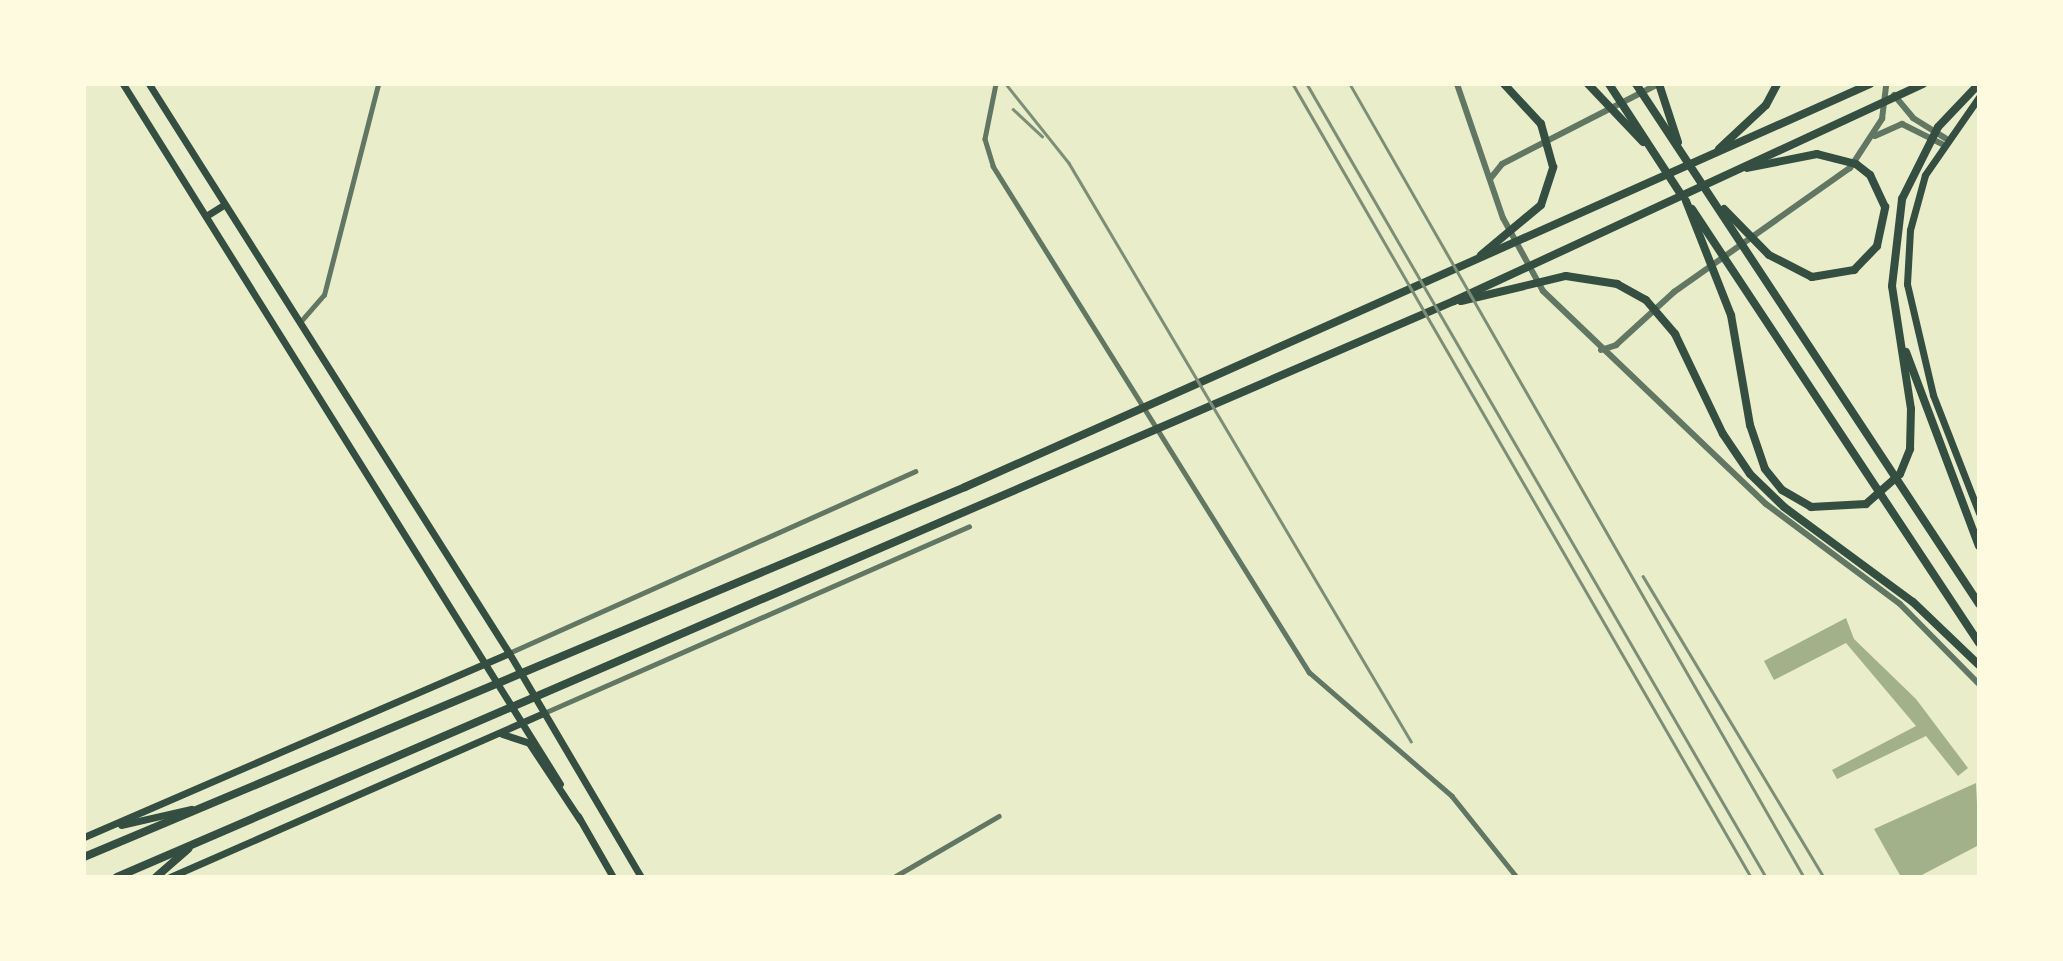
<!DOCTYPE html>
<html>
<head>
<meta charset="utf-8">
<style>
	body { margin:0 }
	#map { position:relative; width:2063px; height:961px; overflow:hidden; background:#e9edc9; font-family:"Space Grotesk",sans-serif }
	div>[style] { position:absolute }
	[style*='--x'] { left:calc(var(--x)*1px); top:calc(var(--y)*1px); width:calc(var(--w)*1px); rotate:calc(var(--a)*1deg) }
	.water>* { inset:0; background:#a3b18a }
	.minor>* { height:4.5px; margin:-2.25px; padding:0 2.25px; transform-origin:2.25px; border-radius:2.25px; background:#617663 }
	.tertiary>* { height:6px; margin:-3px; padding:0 3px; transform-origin:3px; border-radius:3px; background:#617663 }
	.secondary>* { height:7px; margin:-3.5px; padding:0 3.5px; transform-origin:3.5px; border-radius:3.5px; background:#344e41 }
	.primary>* { height:7px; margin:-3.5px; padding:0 3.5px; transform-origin:3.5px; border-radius:3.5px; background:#344e41 }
	.trunk>* { height:8px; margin:-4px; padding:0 4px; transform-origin:4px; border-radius:4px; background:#344e41 }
	.rail>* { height:2.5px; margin:-1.25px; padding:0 1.25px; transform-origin:1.25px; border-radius:1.25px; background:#7c8e77 }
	span { translate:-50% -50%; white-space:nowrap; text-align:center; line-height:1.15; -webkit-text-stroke:6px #fefae0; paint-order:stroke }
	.frame { position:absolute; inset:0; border:86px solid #fefae0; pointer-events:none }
</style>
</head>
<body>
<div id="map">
	<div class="water">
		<div style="clip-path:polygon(1846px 618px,1854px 639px,1916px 699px,1968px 768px,1958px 776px,1926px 736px,1837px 779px,1832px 770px,1916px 726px,1846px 643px,1774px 680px,1764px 661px)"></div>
		<div style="clip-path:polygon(1976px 783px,1979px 845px,1918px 877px,1901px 877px,1874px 829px)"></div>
	</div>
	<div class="minor">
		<div style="--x:996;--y:84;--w:56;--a:101.3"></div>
		<div style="--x:985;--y:139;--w:28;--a:73"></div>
		<div style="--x:993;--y:166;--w:597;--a:58.01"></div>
		<div style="--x:1309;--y:672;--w:189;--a:40.9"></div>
		<div style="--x:1452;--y:796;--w:104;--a:51.3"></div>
		<div style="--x:302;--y:320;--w:33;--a:-49"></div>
		<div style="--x:324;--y:295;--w:218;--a:-75.6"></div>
		<div style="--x:509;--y:653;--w:445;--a:-24.1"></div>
		<div style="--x:544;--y:713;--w:464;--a:-23.7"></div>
		<div style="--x:894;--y:877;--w:121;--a:-30.2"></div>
	</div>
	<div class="tertiary">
		<div style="--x:1457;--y:84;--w:142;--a:71.1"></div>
		<div style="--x:1503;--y:218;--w:83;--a:61.3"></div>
		<div style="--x:1543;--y:291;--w:308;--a:43.7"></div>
		<div style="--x:1766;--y:504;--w:167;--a:36.7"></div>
		<div style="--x:1900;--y:604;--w:112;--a:45.4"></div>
		<div style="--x:1894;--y:95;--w:30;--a:50"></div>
		<div style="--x:1913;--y:118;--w:38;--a:32"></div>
		<div style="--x:1875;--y:136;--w:30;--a:-24"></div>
		<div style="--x:1902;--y:124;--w:45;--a:26.6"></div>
		<div style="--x:1490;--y:179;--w:19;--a:-51"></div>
		<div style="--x:1502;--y:164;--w:175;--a:-27.1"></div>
		<div style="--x:1601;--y:350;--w:16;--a:-18"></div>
		<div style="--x:1616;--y:345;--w:79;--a:-42.4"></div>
		<div style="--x:1674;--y:292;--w:215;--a:-35.2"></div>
		<div style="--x:1850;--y:168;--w:59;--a:-56.9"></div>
		<div style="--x:1882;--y:119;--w:35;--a:-83"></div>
	</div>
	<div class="secondary">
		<div style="--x:123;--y:84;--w:825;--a:58.02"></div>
		<div style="--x:149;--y:84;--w:673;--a:57.68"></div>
		<div style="--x:509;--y:653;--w:260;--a:59.5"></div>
		<div style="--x:206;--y:216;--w:22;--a:-32"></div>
		<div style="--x:578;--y:816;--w:70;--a:60.2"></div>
	</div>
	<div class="primary">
		<div style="--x:1979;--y:97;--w:95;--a:124.7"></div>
		<div style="--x:1925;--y:175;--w:57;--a:105.3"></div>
		<div style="--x:1910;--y:230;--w:54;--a:93.2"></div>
		<div style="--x:1907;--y:284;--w:114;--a:76.8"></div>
		<div style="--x:1933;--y:395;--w:127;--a:68.7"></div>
		<div style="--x:502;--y:734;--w:28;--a:18"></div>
		<div style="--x:529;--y:743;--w:92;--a:56.5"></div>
		<div style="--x:121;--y:825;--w:72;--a:-12.9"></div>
		<div style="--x:84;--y:837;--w:463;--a:-23.4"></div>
		<div style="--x:170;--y:877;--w:407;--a:-23.7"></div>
	</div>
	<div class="trunk">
		<div style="--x:1588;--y:84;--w:80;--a:46.5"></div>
		<div style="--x:1609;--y:84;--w:134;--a:56.9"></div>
		<div style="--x:1636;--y:84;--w:623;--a:56.59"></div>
		<div style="--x:1659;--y:84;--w:61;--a:71.9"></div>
		<div style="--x:1719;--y:149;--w:64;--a:-43.1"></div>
		<div style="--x:1766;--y:105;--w:24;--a:-62"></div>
		<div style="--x:1686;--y:201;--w:123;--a:68.5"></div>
		<div style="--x:1731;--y:315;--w:112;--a:80.2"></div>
		<div style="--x:1750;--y:425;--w:46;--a:71.2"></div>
		<div style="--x:1765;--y:469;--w:27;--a:51"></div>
		<div style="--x:1782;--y:490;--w:34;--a:30"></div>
		<div style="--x:1811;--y:507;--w:55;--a:-3.1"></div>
		<div style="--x:1866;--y:504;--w:45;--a:-41.4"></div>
		<div style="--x:1900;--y:474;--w:27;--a:-68"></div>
		<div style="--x:1910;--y:449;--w:40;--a:-88.6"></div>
		<div style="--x:1911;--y:409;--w:124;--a:-98.8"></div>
		<div style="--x:1892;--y:286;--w:88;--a:-83.4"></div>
		<div style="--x:1902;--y:199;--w:80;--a:-63.4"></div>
		<div style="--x:1938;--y:127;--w:59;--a:-46.4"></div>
		<div style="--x:1692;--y:209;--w:520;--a:56.52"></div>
		<div style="--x:1724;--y:209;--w:64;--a:45.6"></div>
		<div style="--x:1769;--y:255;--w:48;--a:27.1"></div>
		<div style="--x:1812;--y:277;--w:43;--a:-9.5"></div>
		<div style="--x:1854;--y:270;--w:33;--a:-46"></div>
		<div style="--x:1877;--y:246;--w:40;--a:-78"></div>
		<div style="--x:1885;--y:207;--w:35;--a:-115"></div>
		<div style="--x:1870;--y:175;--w:18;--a:-142"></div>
		<div style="--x:1856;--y:164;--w:40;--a:-165.6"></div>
		<div style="--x:1817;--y:154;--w:71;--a:168.7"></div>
		<div style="--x:1481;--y:255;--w:78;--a:-39.8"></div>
		<div style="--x:1541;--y:205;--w:40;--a:-72"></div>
		<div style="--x:1553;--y:167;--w:45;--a:-105.6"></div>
		<div style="--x:1541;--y:124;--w:54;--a:-132.8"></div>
		<div style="--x:1461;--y:301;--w:108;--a:-13.4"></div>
		<div style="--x:1566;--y:276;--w:52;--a:8.9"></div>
		<div style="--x:1617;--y:284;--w:33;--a:29"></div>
		<div style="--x:1646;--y:300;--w:45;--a:49.5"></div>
		<div style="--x:1675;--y:334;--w:111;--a:64.4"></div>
		<div style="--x:1723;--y:434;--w:48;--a:56"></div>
		<div style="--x:1750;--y:474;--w:47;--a:44.1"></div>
		<div style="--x:1784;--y:507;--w:160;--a:36.4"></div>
		<div style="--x:1913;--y:602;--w:91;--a:43.7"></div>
		<div style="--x:1906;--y:352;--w:207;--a:69.4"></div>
		<div style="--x:84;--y:857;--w:956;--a:-22.78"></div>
		<div style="--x:965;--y:487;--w:991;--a:-24"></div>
		<div style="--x:117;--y:877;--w:1456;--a:-23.31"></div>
		<div style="--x:1454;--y:301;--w:517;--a:-24.83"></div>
		<div style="--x:156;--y:877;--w:43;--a:-41.2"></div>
	</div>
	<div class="rail">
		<div style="--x:1006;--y:84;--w:101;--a:51.4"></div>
		<div style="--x:1069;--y:163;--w:672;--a:59.39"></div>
		<div style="--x:1293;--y:84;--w:916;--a:59.99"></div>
		<div style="--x:1307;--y:84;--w:916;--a:59.94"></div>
		<div style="--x:1350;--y:84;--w:914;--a:60.21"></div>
		<div style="--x:1013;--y:109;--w:40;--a:43"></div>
		<div style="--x:1643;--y:576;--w:351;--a:59"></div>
	</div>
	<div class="frame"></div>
</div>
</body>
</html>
